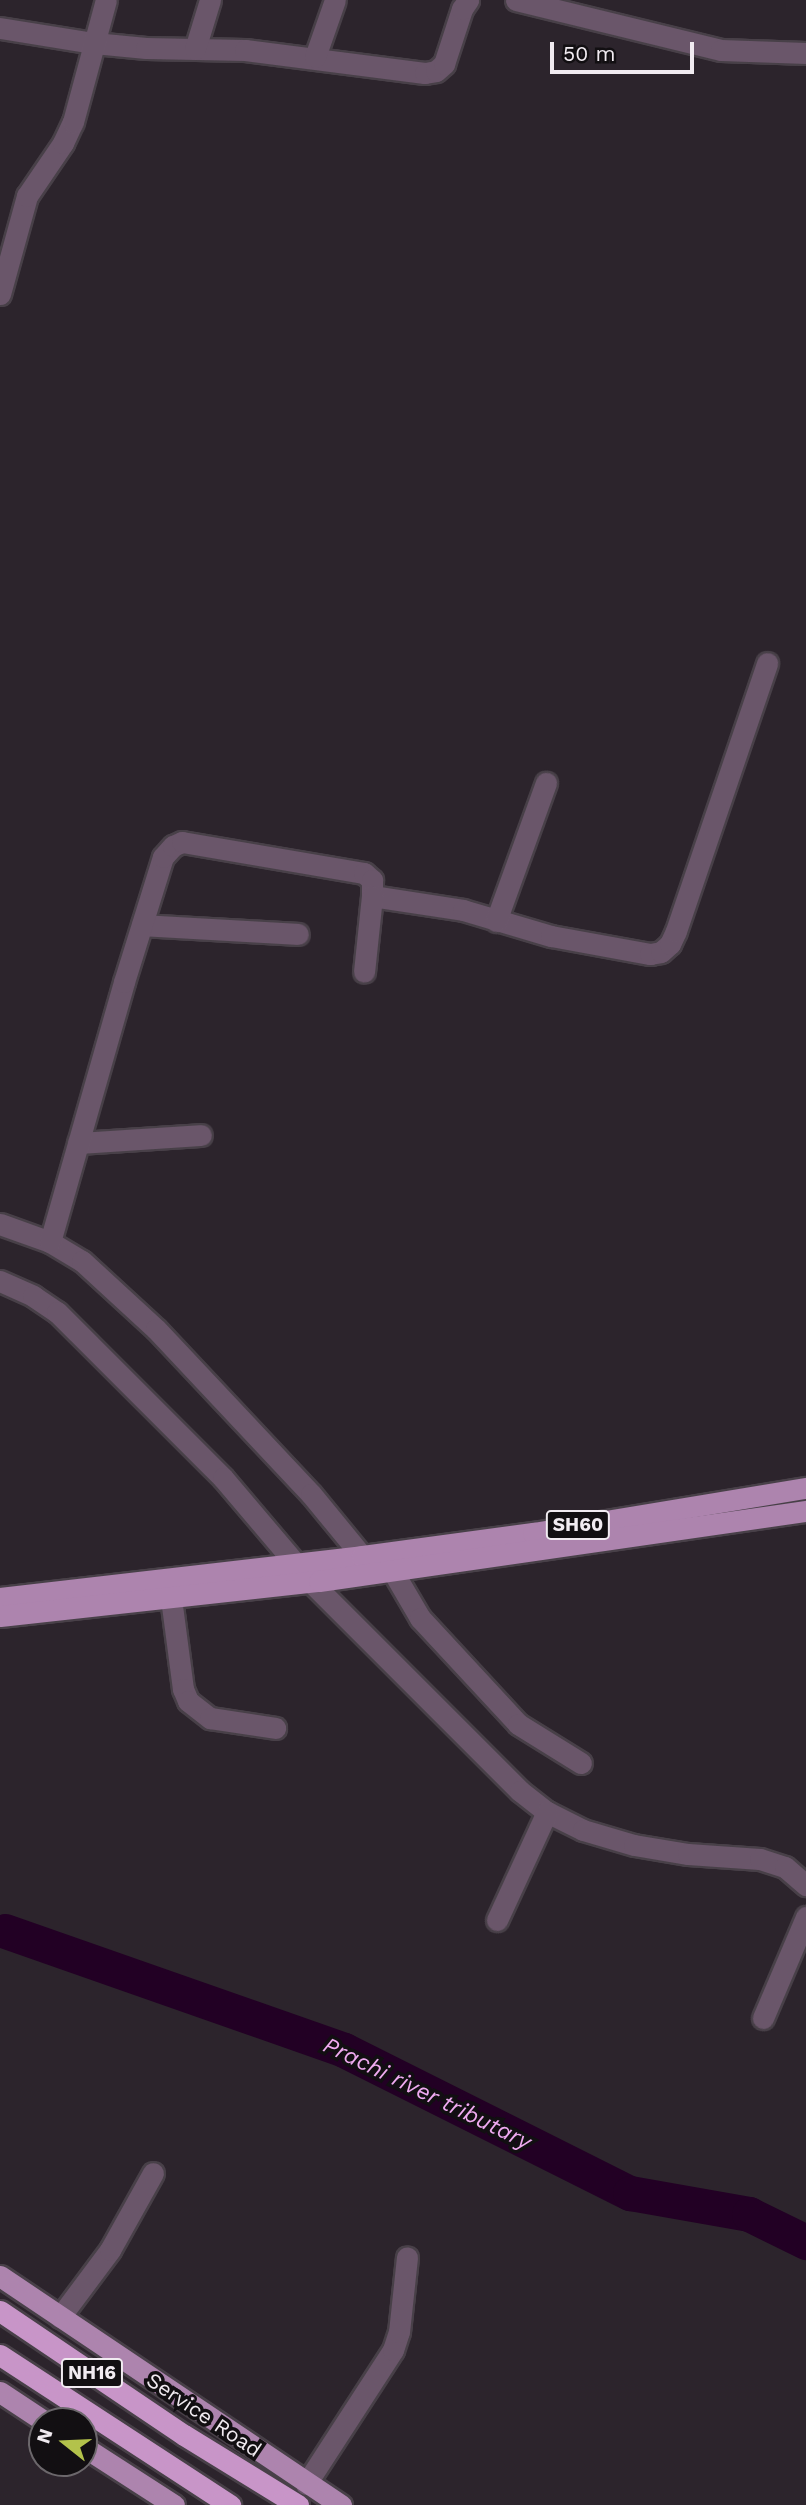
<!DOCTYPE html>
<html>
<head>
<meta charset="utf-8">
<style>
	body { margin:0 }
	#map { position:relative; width:806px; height:2505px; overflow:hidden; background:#2c242c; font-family:"Work Sans",sans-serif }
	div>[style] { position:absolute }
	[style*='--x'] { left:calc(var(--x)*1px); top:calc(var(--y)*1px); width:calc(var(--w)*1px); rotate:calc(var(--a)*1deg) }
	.river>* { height:35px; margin:-17.5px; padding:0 17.5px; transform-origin:17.5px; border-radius:17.5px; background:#220024 }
	.roads { filter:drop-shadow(2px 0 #484048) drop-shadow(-2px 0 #484048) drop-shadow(0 2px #484048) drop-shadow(0 -2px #484048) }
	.minor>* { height:21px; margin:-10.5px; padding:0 10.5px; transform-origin:10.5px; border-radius:10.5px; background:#6a566a }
	.major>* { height:21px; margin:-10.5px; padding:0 10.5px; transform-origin:10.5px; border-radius:10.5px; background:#ad84ae }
	.highway>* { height:21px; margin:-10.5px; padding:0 10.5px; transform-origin:10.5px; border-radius:10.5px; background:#c895c8 }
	span { translate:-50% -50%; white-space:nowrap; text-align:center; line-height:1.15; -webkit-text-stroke:7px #120f12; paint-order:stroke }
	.shield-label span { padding:2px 5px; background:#120f12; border:2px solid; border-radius:5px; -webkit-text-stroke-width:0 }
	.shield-label { font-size:19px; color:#f1ebf1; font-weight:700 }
	.street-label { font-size:21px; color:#f1ebf1 }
	.water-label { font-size:23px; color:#efaaf0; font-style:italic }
	.north { position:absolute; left:28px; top:2407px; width:70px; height:70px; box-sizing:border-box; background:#120f12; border:2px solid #6b676b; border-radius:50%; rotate:288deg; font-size:19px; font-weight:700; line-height:28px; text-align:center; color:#f1ebf1 }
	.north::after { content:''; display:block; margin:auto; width:24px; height:32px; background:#b3c24b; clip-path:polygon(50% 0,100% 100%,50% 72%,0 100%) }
	.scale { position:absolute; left:550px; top:42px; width:144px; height:32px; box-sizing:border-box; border:4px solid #f1ebf1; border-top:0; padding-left:9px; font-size:21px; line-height:24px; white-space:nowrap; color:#f1ebf1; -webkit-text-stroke:5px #120f12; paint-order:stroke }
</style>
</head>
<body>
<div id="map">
	<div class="river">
		<div style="--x:5;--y:1931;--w:359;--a:19.3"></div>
		<div style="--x:344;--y:2050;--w:320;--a:26.6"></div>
		<div style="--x:630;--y:2193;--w:121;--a:10"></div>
		<div style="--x:749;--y:2214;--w:64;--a:26.2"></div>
	</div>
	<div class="roads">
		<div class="minor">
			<div style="--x:516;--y:0;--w:211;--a:13.7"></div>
			<div style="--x:721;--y:50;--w:85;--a:2"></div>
			<div style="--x:0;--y:28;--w:95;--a:9.1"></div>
			<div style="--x:94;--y:43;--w:52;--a:5.5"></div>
			<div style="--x:146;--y:48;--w:99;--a:1.2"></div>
			<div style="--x:245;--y:50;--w:181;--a:7.3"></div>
			<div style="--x:425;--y:73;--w:11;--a:-10"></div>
			<div style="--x:436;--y:71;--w:11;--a:-41"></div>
			<div style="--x:444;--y:64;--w:58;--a:-71.9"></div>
			<div style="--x:462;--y:9;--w:11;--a:-56"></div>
			<div style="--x:195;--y:49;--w:51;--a:-73"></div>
			<div style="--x:315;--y:57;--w:60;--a:-70.7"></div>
			<div style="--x:0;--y:294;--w:102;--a:-74.6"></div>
			<div style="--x:27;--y:196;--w:64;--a:-55.8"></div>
			<div style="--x:63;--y:143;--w:23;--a:-65"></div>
			<div style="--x:73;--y:122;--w:126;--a:-74.9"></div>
			<div style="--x:372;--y:896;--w:92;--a:8.7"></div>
			<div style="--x:463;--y:910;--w:92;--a:16.5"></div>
			<div style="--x:551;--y:936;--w:101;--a:10.3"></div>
			<div style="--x:650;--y:954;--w:11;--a:-10"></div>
			<div style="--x:661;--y:952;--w:12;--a:-42"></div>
			<div style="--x:670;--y:944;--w:14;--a:-65"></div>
			<div style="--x:676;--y:931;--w:283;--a:-71.2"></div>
			<div style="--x:496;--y:921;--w:147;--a:-70.1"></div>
			<div style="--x:142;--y:925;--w:156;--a:3.3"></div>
			<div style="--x:78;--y:1143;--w:123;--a:-3.7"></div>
			<div style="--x:0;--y:1224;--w:53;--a:19.8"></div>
			<div style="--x:50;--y:1242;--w:37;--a:31"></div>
			<div style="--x:82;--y:1261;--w:100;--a:42.6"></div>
			<div style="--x:156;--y:1329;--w:226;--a:46.8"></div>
			<div style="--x:311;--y:1494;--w:80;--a:50.6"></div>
			<div style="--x:50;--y:1242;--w:270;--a:-74.1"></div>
			<div style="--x:124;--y:982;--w:131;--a:-72.7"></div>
			<div style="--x:163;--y:857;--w:15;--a:-48"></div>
			<div style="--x:173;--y:846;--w:10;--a:-24"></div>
			<div style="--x:182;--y:842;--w:185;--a:9.7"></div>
			<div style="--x:364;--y:873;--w:11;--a:41"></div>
			<div style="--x:372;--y:880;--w:16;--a:90"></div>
			<div style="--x:372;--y:896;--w:76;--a:96"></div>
			<div style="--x:0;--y:1281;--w:36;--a:24"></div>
			<div style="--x:33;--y:1296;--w:29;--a:34"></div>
			<div style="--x:57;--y:1312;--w:235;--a:45"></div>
			<div style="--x:223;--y:1478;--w:113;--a:49.7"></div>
			<div style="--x:392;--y:1570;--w:56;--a:59.7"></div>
			<div style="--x:420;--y:1618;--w:144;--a:47.2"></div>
			<div style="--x:518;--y:1724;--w:74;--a:31.8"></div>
			<div style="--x:310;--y:1581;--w:297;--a:45"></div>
			<div style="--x:520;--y:1791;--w:34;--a:38"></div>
			<div style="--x:547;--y:1812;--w:40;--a:26.6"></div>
			<div style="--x:583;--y:1830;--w:53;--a:16.4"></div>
			<div style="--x:634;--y:1845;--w:55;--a:9.5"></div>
			<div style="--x:688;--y:1854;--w:72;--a:4"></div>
			<div style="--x:760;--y:1859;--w:26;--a:18"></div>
			<div style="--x:785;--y:1867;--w:28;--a:41"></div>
			<div style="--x:171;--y:1598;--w:92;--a:82.5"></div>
			<div style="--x:183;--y:1689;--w:13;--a:67"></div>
			<div style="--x:188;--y:1701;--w:28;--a:38"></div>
			<div style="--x:210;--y:1718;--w:66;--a:8.7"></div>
			<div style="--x:497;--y:1920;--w:119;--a:-65.2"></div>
			<div style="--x:763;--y:2018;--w:110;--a:-66.9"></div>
			<div style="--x:60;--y:2317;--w:84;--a:-53.3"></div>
			<div style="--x:110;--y:2250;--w:88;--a:-60.8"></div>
			<div style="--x:306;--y:2484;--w:160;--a:-57"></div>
			<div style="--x:393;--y:2350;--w:19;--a:-72"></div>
			<div style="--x:399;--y:2332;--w:75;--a:-83.9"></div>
		</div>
		<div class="major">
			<div style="--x:0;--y:1598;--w:364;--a:-6.6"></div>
			<div style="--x:362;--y:1556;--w:173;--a:-7.7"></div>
			<div style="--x:533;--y:1533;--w:277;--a:-9.4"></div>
			<div style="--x:0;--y:1616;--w:321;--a:-6.3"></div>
			<div style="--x:319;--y:1581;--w:492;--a:-8.2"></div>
			<div style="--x:0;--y:2276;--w:411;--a:33.9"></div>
			<div style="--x:0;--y:2392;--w:53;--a:33.4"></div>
			<div style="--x:84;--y:2447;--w:107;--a:32.8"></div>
		</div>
		<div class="highway">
			<div style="--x:0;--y:2311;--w:222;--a:34"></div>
			<div style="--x:184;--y:2435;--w:134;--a:31.6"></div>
			<div style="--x:0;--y:2355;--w:275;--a:33.1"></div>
		</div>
	</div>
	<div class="shield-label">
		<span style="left:578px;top:1525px">SH60</span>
		<span style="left:92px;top:2373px">NH16</span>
	</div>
	<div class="street-label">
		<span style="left:204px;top:2415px;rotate:34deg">Service Road</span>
	</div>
	<div class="water-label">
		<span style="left:427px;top:2094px;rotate:26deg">Prachi river tributary</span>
	</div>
	<div class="north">N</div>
	<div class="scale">50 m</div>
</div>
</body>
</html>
